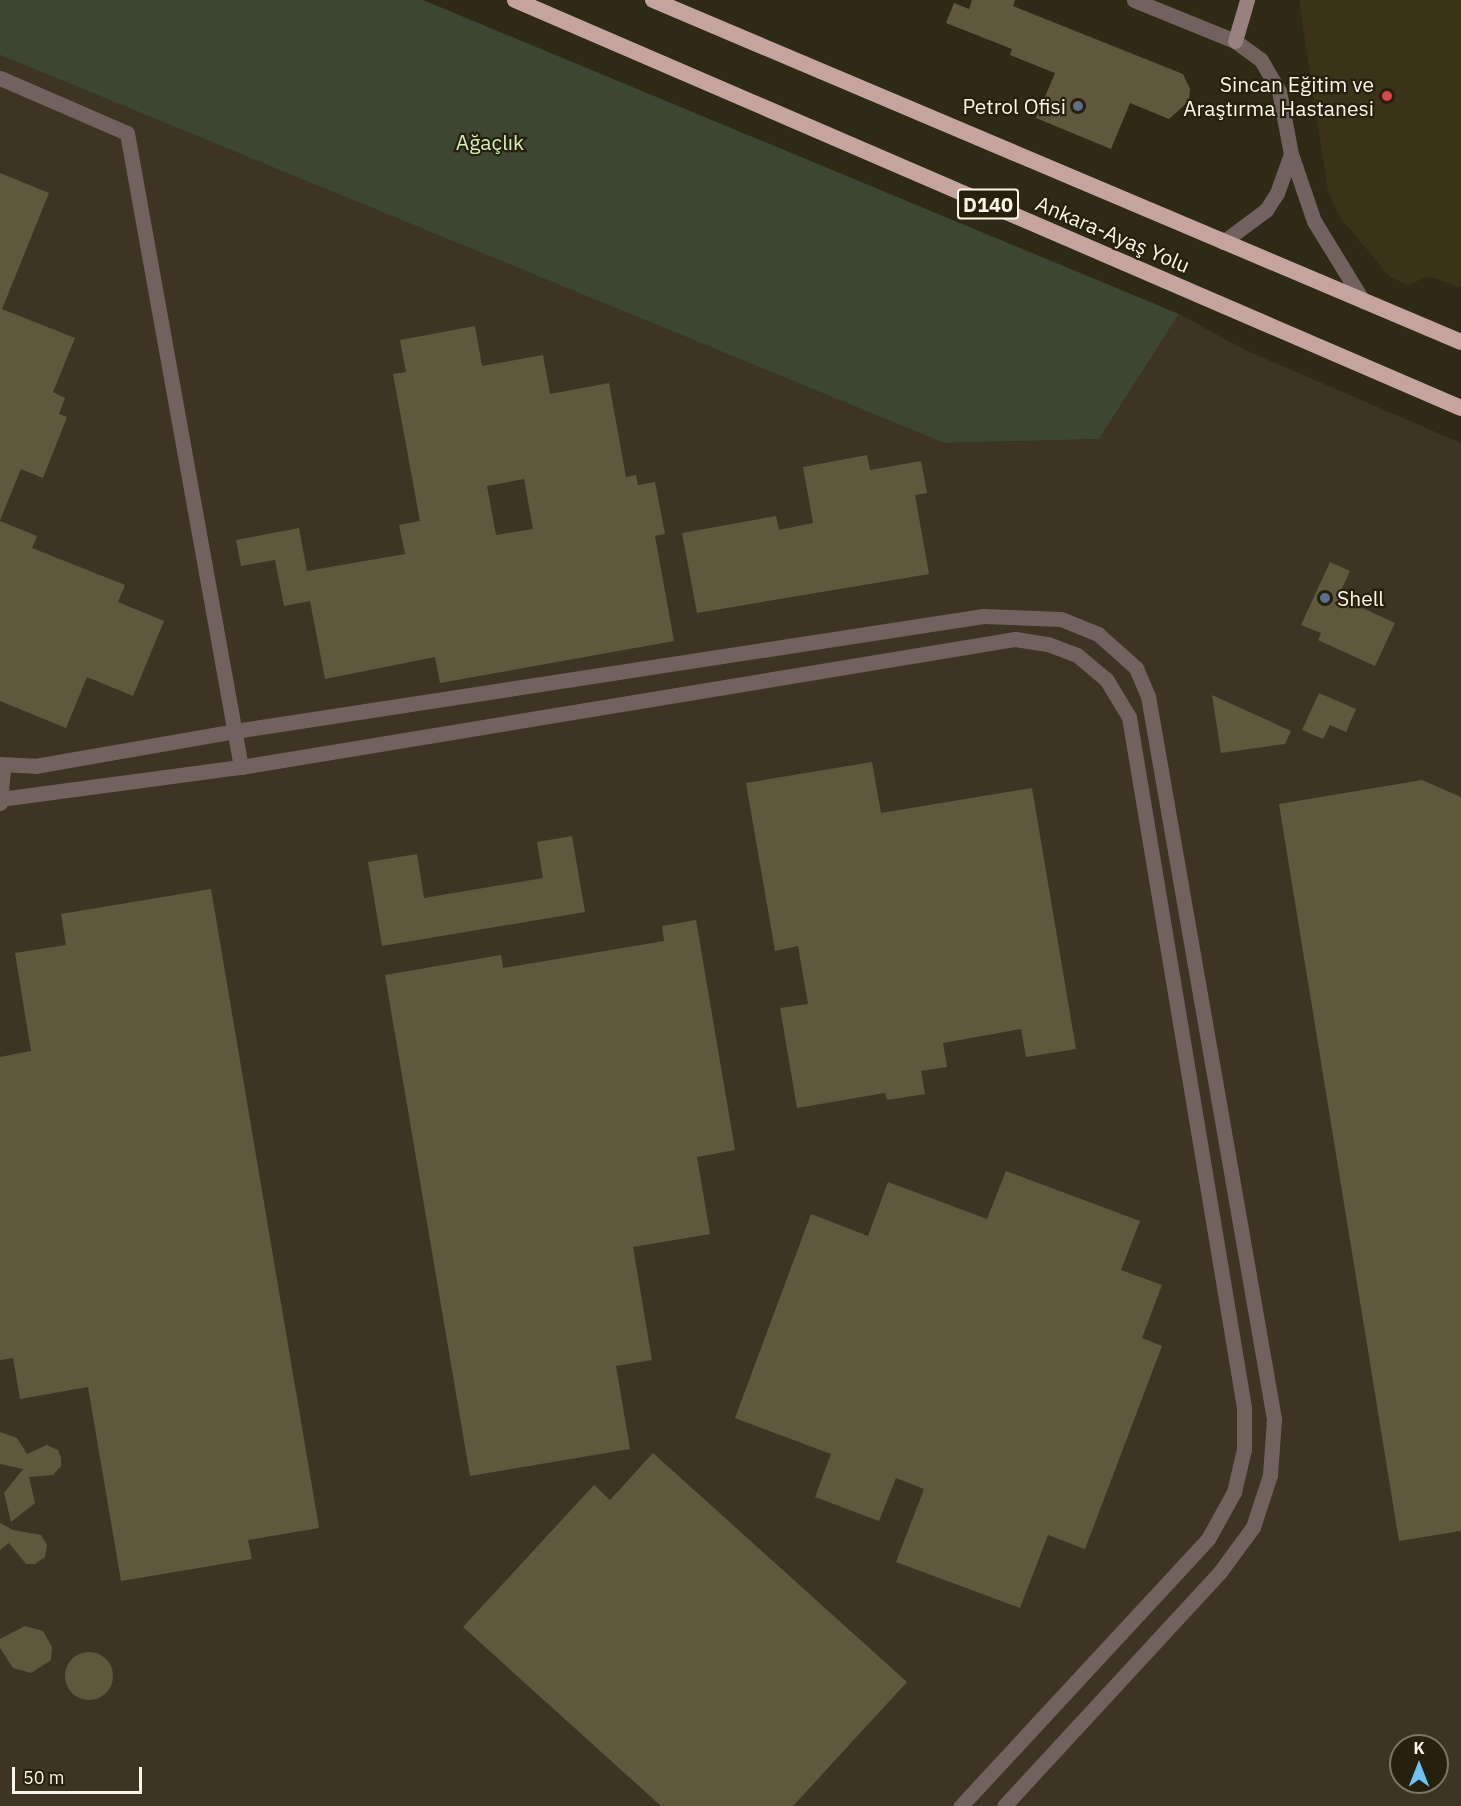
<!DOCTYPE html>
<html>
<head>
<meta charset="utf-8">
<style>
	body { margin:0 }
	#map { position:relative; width:1461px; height:1806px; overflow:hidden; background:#2f2a16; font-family:"IBM Plex Sans",sans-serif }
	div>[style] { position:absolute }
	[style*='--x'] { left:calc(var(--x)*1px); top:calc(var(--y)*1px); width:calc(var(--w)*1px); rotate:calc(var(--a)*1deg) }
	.built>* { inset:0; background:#3a3318 }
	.industrial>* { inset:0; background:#3d3424 }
	.green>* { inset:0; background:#3c4633 }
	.building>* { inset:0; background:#60583d }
	.round { border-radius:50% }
	.minor>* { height:15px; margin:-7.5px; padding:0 7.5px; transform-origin:7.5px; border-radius:7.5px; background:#716260 }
	.tertiary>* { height:15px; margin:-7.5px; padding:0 7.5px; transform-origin:7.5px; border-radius:7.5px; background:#716260 }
	.secondary>* { height:15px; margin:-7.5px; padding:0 7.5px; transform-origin:7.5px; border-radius:7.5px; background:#98817e }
	.trunk>* { height:16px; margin:-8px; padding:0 8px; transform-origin:8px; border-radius:8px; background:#c5a4a0 }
	.dots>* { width:16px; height:16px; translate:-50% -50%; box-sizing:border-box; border:3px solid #26200d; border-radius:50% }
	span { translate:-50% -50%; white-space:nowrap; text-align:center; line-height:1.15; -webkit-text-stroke:4.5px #26200d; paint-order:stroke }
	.shield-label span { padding:2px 4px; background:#26200d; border:2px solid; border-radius:4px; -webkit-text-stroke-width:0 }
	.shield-label { font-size:20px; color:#f9f5e9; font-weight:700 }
	.poi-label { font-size:21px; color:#f9f5e9 }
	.right { translate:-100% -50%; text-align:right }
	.left { translate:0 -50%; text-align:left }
	.park-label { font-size:21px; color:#d2ecb9 }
	.street-label { font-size:21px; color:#f9f5e9 }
	.north { position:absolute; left:1389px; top:1734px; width:60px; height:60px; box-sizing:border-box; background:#26200d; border:2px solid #7a7565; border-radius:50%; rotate:0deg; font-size:16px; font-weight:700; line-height:24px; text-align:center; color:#f9f5e9 }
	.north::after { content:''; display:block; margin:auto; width:21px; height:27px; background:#6fc2f4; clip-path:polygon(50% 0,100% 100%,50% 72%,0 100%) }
	.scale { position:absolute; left:12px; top:1767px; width:130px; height:27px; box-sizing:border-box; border:3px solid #f9f5e9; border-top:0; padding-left:8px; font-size:18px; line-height:21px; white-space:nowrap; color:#f9f5e9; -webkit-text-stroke:4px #26200d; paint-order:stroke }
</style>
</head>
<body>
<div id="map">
	<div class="built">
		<div style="clip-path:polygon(1299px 0,1461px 0,1461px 288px,1429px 276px,1408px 285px,1390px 277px,1339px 216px,1328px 191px)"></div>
	</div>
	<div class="industrial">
		<div style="clip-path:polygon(evenodd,0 55px,944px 443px,1099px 439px,1179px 314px,1245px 350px,1461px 443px,1461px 1806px,0 1806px,0 55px,1401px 1746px,1437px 1746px,1437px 1782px,1401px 1782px,1401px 1746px)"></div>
	</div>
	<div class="green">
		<div style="clip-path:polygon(0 0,423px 0,1179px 314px,1099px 439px,944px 443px,0 55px)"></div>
	</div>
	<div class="building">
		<div style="clip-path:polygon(972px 0,1015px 0,1013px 6px,1183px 74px,1190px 89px,1189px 101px,1169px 119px,1130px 103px,1111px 149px,1036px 118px,1055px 73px,1010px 55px,1012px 49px,946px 23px,954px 3px,969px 9px)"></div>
		<div style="clip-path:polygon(0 173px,49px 193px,2px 309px,75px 338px,53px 392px,65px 398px,59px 414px,67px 417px,43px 478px,21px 469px,0 520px)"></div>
		<div style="clip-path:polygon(evenodd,475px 326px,482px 366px,543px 355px,550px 394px,609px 383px,626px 477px,636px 475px,638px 485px,655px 482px,665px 534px,655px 536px,674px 641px,440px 683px,435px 657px,325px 679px,310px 601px,284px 606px,275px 560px,241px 566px,236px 540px,299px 528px,307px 571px,405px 554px,399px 525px,420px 521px,393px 374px,406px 372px,400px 340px,475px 326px,524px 479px,533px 529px,496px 535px,487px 486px,524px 479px)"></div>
		<div style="clip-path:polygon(867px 455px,870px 470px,921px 461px,927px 493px,915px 495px,929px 574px,697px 613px,682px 533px,776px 516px,779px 530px,813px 523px,803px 467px)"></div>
		<div style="clip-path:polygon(0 521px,37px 536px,32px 548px,125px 585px,118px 602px,164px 621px,133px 696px,87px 677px,66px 728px,0 701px)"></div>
		<div style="clip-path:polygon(1330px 562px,1350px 571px,1338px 597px,1395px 623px,1375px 666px,1318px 640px,1321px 633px,1301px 625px)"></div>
		<div style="clip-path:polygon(1319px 693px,1356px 709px,1346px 732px,1330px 725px,1323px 739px,1302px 730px)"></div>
		<div style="clip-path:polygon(1212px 695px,1291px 731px,1285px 744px,1221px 753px)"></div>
		<div style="clip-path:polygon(872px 762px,881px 813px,1032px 788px,1076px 1049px,1026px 1057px,1021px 1029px,943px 1043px,947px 1067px,921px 1071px,925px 1094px,887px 1100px,885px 1093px,797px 1108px,780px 1008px,808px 1004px,798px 946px,775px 951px,746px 783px)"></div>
		<div style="clip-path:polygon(1422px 780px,1461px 797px,1461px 1531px,1399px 1541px,1279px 804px)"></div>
		<div style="clip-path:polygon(572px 836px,585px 912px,382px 946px,368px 862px,417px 854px,424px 898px,543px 878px,537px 842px)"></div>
		<div style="clip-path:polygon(211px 889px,319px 1528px,248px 1540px,252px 1559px,121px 1581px,88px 1387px,20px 1399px,13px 1358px,0 1360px,0 1057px,31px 1051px,15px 953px,66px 945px,61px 914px)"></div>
		<div style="clip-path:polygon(696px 920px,735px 1150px,697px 1157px,710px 1234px,633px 1247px,652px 1360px,616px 1366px,630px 1449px,470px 1476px,385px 975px,501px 955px,503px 968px,664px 941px,662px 926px)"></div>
		<div style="clip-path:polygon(1006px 1171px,1140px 1221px,1121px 1270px,1162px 1285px,1142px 1338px,1162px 1346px,1085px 1549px,1048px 1535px,1020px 1608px,896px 1562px,924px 1489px,896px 1478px,879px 1521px,815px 1497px,831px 1454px,735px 1418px,811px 1214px,868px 1236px,888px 1182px,987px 1219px)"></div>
		<div style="clip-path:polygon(0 1432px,17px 1438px,27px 1454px,47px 1445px,58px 1450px,61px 1458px,61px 1466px,53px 1475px,29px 1477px,35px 1503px,11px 1522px,4px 1493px,23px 1469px,0 1464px)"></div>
		<div style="clip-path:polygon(653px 1453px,907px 1682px,793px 1806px,661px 1806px,463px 1627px,594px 1485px,610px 1500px)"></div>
		<div style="clip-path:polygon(0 1523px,13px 1530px,41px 1535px,47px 1545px,45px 1557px,35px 1564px,26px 1564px,9px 1543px,0 1550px)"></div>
		<div style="clip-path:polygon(25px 1626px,43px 1631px,52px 1647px,51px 1660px,31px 1673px,13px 1668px,0 1648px,0 1639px)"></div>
		<div class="round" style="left:65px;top:1652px;width:48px;height:48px"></div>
	</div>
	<div class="minor">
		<div style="--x:1134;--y:0;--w:109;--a:22.1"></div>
		<div style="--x:1235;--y:41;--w:32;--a:36"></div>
		<div style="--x:1261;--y:60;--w:36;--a:60"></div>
		<div style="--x:1279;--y:91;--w:64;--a:79.2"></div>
		<div style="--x:1223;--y:242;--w:54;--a:-36.7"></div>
		<div style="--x:1266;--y:210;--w:20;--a:-57"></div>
		<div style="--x:1277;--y:193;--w:41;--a:-70.3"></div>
		<div style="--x:1291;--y:154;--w:71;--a:71.1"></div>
		<div style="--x:1314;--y:221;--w:94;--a:58.5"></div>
	</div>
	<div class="tertiary">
		<div style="--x:0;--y:78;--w:138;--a:23.4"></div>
		<div style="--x:127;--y:133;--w:644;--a:79.81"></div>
		<div style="--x:0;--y:764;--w:35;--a:3"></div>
		<div style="--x:35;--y:766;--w:203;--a:-9.9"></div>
		<div style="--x:235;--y:731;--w:757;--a:-8.74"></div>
		<div style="--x:983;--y:616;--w:78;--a:2.2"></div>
		<div style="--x:1061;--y:619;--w:40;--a:22"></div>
		<div style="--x:1098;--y:634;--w:51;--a:41.8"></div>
		<div style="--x:1136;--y:668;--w:30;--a:67"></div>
		<div style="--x:1148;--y:696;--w:734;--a:80.11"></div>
		<div style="--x:1274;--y:1419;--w:56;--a:94.1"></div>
		<div style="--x:1270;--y:1475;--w:55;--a:108.1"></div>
		<div style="--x:1253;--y:1527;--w:56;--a:126.3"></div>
		<div style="--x:1220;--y:1572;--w:318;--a:132.7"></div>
		<div style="--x:0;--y:799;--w:243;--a:-7.6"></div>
		<div style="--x:241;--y:767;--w:785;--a:-9.39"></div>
		<div style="--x:1015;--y:639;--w:33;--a:9"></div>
		<div style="--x:1048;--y:644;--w:31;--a:21"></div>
		<div style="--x:1077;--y:655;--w:38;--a:40"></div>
		<div style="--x:1106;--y:679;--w:44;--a:58.8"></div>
		<div style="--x:1129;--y:717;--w:700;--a:80.54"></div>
		<div style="--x:1244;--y:1407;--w:42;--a:90"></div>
		<div style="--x:1244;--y:1449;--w:44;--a:103.1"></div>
		<div style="--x:1234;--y:1492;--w:54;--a:119"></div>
		<div style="--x:1208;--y:1539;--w:364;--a:132.8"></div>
		<div style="--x:0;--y:803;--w:38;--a:-85"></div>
	</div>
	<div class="secondary">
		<div style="--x:1235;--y:41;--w:43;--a:-73.7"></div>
	</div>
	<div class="trunk">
		<div style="--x:515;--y:0;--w:1030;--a:23.33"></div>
		<div style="--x:653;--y:0;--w:877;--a:22.94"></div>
	</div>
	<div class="dots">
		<div style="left:1387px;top:96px;background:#e0444e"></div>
		<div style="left:1078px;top:106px;background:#5c6f8a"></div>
		<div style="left:1325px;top:598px;background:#5c6f8a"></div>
	</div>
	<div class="shield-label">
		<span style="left:988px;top:204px">D140</span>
	</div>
	<div class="poi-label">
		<span class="right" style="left:1374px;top:96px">Sincan Eğitim ve<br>Araştırma Hastanesi</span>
		<span class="right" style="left:1066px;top:106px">Petrol Ofisi</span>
		<span class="left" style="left:1337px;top:598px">Shell</span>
	</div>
	<div class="park-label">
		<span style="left:490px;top:142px">Ağaçlık</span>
	</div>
	<div class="street-label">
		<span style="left:1113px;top:234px;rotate:23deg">Ankara-Ayaş Yolu</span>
	</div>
	<div class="north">K</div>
	<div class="scale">50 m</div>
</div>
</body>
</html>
